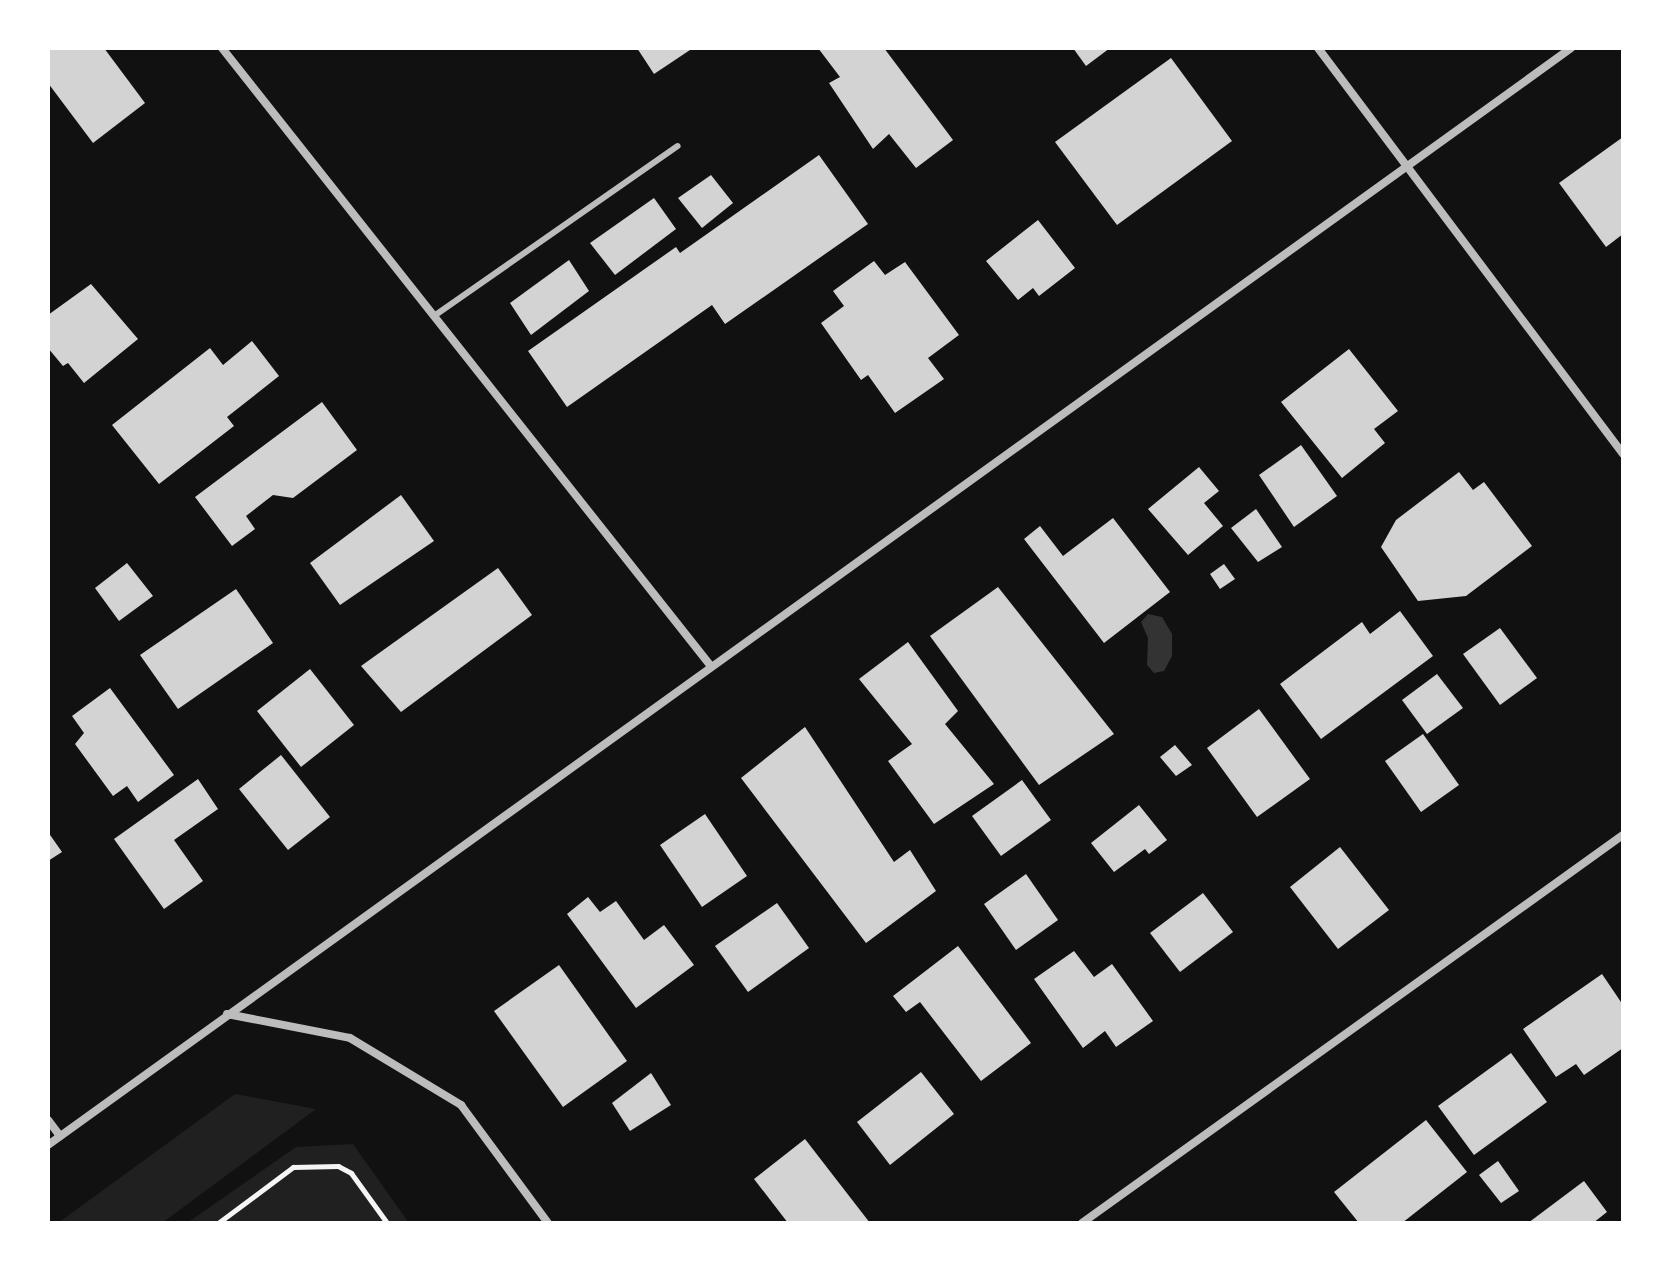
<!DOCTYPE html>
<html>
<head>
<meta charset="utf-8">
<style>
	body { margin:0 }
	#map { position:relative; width:1671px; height:1271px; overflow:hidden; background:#111; font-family:Commissioner,sans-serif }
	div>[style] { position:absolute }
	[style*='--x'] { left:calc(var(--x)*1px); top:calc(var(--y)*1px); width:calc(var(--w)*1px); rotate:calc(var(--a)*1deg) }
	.green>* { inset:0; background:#202020 }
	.water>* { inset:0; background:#333 }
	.building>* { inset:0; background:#d3d3d3 }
	.path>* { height:5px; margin:-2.5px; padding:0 2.5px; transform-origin:2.5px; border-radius:2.5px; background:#f5f5f5 }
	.service>* { height:6px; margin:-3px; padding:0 3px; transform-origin:3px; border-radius:3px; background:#bcbcbc }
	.minor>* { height:8px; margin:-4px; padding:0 4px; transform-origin:4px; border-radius:4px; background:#bcbcbc }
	span { translate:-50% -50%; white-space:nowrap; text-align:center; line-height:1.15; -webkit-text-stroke:7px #fff; paint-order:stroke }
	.frame { position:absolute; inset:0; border:50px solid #fff; pointer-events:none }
</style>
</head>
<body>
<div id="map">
	<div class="green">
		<div style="clip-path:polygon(235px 1094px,316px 1109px,162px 1223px,58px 1223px)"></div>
		<div style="clip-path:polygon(353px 1144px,409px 1223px,187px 1223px,296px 1147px)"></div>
	</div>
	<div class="water">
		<div style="clip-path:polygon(1148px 614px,1162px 617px,1172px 634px,1172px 656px,1164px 671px,1154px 673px,1147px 665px,1148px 638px,1141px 622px)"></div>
	</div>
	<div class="building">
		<div style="clip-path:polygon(48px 48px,104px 48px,145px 103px,93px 143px,48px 83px)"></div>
		<div style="clip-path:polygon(637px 48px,693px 48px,654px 74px)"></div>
		<div style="clip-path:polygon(818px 48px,884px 48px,953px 140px,916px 168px,889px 134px,873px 149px,829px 83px,840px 77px)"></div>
		<div style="clip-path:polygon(1073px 48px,1110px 48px,1086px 66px)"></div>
		<div style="clip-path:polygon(1171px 58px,1232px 141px,1117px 225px,1055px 142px)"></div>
		<div style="clip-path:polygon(1623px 137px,1623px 234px,1606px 247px,1559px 183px)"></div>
		<div style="clip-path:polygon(819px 155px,868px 224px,725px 324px,712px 305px,567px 407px,528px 351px,676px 247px,680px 253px)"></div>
		<div style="clip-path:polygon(711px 175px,733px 203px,702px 228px,678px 198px)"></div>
		<div style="clip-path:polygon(654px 198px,676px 229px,615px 275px,590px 243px)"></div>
		<div style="clip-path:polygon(1038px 220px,1075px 268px,1039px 296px,1033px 288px,1018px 300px,986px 261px)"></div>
		<div style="clip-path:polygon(569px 260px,589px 291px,531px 335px,510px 303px)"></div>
		<div style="clip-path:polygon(874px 261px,885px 275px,905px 262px,959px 335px,928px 358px,944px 379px,895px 413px,868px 375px,861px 380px,821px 323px,844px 306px,833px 291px)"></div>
		<div style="clip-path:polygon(91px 284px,138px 339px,84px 383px,68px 363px,63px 366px,48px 348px,48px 315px)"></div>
		<div style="clip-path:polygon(252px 341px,279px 376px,227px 417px,234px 426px,159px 484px,112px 425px,210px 348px,223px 365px)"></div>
		<div style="clip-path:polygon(1349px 349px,1398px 411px,1374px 429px,1385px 443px,1342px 478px,1281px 402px)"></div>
		<div style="clip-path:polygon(322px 402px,357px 450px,293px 498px,273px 495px,246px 516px,255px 529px,232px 546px,195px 497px)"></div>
		<div style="clip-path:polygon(1301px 445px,1337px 496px,1294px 527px,1259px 475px)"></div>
		<div style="clip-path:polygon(1199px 467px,1219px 491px,1204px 503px,1223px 526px,1188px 555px,1148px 509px)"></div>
		<div style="clip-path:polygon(1459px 472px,1473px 490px,1484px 482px,1532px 546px,1466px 596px,1418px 601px,1381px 547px,1396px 520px)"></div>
		<div style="clip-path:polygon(401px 495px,434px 541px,340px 605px,310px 563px)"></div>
		<div style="clip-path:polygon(1256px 509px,1282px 547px,1258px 562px,1231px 528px)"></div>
		<div style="clip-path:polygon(1113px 518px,1170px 592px,1104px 643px,1024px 539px,1040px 526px,1063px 556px)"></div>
		<div style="clip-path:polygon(127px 563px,153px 596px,119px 621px,95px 588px)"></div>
		<div style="clip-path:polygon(1224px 564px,1235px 579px,1220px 589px,1210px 574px)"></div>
		<div style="clip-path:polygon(498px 568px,532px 615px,401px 712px,361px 666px)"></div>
		<div style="clip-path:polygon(998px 587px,1114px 734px,1039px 785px,930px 636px)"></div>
		<div style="clip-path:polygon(236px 589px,273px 643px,178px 709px,140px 655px)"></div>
		<div style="clip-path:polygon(1400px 611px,1433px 656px,1321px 739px,1280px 684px,1362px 622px,1370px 634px)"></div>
		<div style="clip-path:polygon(1500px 628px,1537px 678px,1500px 705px,1463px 654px)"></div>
		<div style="clip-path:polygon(908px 642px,958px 711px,945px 724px,994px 784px,934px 824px,888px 761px,912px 744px,859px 679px)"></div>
		<div style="clip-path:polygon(310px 669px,354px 725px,301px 767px,257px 711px)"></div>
		<div style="clip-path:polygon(1437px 674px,1463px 708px,1427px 734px,1402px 700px)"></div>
		<div style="clip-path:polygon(110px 688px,174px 775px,138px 802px,127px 786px,113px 796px,75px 744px,84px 733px,72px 716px)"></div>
		<div style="clip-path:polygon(1259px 709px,1310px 779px,1257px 817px,1207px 748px)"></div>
		<div style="clip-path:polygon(805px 727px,894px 862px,910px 850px,936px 891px,866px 943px,741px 778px)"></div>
		<div style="clip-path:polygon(1423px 734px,1459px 785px,1421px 812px,1385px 761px)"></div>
		<div style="clip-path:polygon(1175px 745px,1192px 765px,1176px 776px,1160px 757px)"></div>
		<div style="clip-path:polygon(281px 755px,330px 817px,288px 850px,239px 789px)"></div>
		<div style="clip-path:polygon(198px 779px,218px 809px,174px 840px,203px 881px,164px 909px,114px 839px)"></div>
		<div style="clip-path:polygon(1022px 780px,1051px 820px,1001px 856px,972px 816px)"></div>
		<div style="clip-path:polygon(1139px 805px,1167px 840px,1149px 854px,1145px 849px,1114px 872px,1091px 843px)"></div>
		<div style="clip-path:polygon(705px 814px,747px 876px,702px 907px,660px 845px)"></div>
		<div style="clip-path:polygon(48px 832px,62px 852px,48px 861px)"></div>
		<div style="clip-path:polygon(1340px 847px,1389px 910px,1338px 949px,1290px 887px)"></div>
		<div style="clip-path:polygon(1026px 874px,1058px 920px,1016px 950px,984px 904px)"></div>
		<div style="clip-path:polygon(1203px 893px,1233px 932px,1180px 972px,1150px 933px)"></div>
		<div style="clip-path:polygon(588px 897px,600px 912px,616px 901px,644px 940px,664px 925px,694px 965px,636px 1008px,567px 914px)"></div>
		<div style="clip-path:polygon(777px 903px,809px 948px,748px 992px,715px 946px)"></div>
		<div style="clip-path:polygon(958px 946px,1031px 1043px,981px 1081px,920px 1002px,906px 1012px,893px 996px)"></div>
		<div style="clip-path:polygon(1074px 951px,1094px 977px,1112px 964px,1153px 1021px,1116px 1047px,1105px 1031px,1083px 1048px,1034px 979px)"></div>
		<div style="clip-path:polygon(559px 965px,627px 1061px,563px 1107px,494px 1011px)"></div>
		<div style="clip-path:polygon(1602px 974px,1623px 1005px,1623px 1048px,1584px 1075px,1576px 1064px,1556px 1077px,1523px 1029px)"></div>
		<div style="clip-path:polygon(1511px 1053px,1547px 1102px,1474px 1155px,1438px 1106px)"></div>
		<div style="clip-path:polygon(921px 1072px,954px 1114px,890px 1165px,857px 1122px)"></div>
		<div style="clip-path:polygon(651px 1073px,671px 1105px,630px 1131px,612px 1103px)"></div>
		<div style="clip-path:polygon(1426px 1120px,1467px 1172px,1402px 1223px,1359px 1223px,1334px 1192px)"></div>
		<div style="clip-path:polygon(805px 1139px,870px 1223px,788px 1223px,754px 1179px)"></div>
		<div style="clip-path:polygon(1498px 1161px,1519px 1191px,1501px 1203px,1479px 1175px)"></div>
		<div style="clip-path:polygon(1584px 1181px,1607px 1212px,1593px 1223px,1528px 1223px)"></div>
	</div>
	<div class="path">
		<div style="--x:218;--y:1223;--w:94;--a:-36.7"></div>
		<div style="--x:293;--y:1167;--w:45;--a:-1.3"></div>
		<div style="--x:338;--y:1166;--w:15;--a:28"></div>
		<div style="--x:351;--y:1173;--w:62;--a:54.2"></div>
	</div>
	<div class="service">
		<div style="--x:434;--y:316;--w:297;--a:-34.9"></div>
	</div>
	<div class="minor">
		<div style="--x:222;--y:48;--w:787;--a:51.66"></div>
		<div style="--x:1318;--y:48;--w:508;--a:53.08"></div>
		<div style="--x:227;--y:1014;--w:125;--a:11"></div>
		<div style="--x:350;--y:1038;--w:130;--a:31.1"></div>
		<div style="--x:461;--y:1105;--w:147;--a:53.6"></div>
		<div style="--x:48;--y:1120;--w:20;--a:53"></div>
		<div style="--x:48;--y:1145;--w:1877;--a:-35.76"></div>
		<div style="--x:1082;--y:1223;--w:666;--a:-35.65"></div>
	</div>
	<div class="frame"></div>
</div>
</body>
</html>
